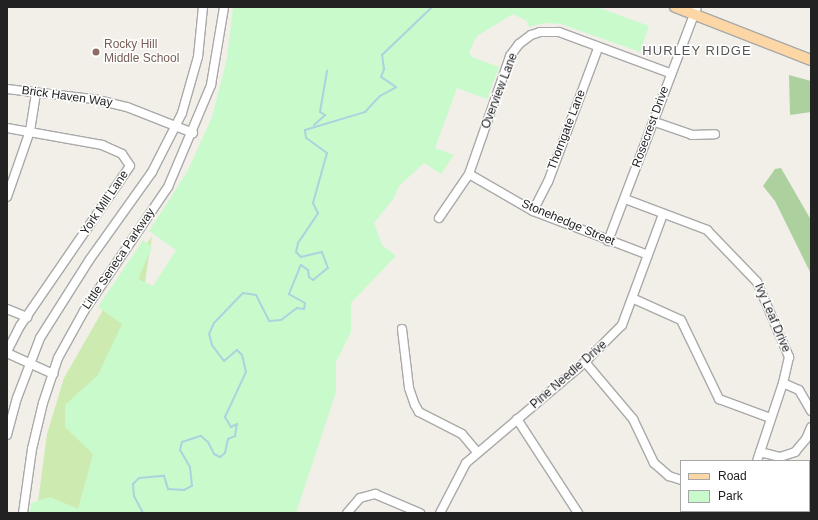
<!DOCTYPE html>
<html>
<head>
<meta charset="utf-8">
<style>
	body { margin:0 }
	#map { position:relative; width:818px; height:520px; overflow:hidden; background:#f2efe9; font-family:Arial,sans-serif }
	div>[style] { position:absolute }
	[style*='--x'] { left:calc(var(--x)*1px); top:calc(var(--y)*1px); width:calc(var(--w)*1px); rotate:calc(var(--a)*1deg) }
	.grass>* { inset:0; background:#cdebb0 }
	.forest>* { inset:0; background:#add19e }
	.park>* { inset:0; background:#c8facc }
	.stream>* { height:2px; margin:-1px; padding:0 1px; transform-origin:1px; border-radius:1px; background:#aad3df }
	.roads { filter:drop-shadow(1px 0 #a9a9a9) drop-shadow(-1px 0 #a9a9a9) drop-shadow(0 1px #a9a9a9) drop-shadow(0 -1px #a9a9a9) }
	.minor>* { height:8px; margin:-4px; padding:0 4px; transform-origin:4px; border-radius:4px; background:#fff }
	.major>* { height:10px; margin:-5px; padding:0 5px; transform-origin:5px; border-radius:5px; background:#fcd6a4 }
	.dots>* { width:11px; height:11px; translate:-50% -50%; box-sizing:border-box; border:2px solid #fff; border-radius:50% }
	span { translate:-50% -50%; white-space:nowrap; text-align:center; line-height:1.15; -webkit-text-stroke:3px #fff; paint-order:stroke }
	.education-label { font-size:12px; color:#785e54 }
	.left { translate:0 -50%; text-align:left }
	.street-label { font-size:12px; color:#222 }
	.neighbourhood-label { font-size:13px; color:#555; letter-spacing:1px }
	.frame { position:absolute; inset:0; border:8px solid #222; pointer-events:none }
	.legend { position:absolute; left:680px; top:460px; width:130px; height:52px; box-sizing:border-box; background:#fff; border:1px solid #a7a7a7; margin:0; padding:5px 7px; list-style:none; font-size:12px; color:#222 }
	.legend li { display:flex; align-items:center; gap:8px; height:20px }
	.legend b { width:20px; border:1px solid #a7a7a7 }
</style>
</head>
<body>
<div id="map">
	<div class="grass">
		<div style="clip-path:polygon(152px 236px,142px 301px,89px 513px,38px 502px,47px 434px,64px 378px,111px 296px)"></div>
	</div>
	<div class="forest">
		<div style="clip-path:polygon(789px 75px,811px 81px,811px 112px,790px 115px)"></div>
		<div style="clip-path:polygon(781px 168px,811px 220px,811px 274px,775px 201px,763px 186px,775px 169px)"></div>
	</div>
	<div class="park">
		<div style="clip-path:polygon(233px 7px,597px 7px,649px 26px,640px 52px,561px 24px,545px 23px,529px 27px,527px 21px,513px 14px,477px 36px,469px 52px,472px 57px,499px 67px,487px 99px,457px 88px,435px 148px,454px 155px,441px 174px,424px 163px,399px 186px,394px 198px,374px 223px,382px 245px,396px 256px,351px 303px,351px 332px,336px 362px,336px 392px,296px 513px,30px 513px,31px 503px,50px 497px,78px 509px,93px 454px,65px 427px,65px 405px,98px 375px,122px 324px,98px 307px,143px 240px,152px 247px,138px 279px,153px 286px,176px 250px,149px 231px,187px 172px,212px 117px,227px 58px)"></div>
	</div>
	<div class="stream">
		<div style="--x:314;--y:125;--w:15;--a:-42"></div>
		<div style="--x:325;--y:115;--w:6;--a:-149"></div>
		<div style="--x:320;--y:112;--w:42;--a:-80.3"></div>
		<div style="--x:143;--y:513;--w:19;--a:-118"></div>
		<div style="--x:134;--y:496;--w:12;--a:-95"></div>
		<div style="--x:133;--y:484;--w:8;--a:-45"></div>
		<div style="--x:139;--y:478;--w:25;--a:-5"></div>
		<div style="--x:164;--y:476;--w:14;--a:73"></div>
		<div style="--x:168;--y:489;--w:16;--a:4"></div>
		<div style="--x:184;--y:490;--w:9;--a:-27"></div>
		<div style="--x:192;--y:486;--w:19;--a:-96"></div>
		<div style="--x:190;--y:467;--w:20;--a:-120"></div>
		<div style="--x:180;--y:450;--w:8;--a:-76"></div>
		<div style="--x:182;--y:442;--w:20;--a:-18"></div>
		<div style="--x:201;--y:436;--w:9;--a:41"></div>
		<div style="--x:208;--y:442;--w:13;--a:63"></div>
		<div style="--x:214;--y:454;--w:7;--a:27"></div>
		<div style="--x:220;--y:457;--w:6;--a:-39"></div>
		<div style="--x:225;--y:453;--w:14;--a:-78"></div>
		<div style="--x:228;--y:439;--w:8;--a:-23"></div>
		<div style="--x:235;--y:436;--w:12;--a:-81"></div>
		<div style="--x:237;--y:424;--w:7;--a:153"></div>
		<div style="--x:231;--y:427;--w:12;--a:-121"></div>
		<div style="--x:225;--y:417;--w:50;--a:-65"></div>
		<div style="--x:246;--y:372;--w:17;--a:-103"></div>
		<div style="--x:242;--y:355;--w:7;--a:-135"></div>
		<div style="--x:237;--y:350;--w:17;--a:140"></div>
		<div style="--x:224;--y:361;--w:20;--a:-127"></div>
		<div style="--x:212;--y:345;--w:11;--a:-105"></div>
		<div style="--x:209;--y:334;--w:12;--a:-66"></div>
		<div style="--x:214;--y:323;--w:42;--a:-46"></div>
		<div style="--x:243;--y:293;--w:13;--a:9"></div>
		<div style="--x:256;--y:295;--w:29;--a:63"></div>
		<div style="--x:269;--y:321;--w:12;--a:-5"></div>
		<div style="--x:281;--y:320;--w:20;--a:-37"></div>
		<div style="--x:297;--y:308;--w:7;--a:8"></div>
		<div style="--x:304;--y:309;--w:6;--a:-81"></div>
		<div style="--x:305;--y:303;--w:18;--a:-151"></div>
		<div style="--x:289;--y:294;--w:31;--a:-68"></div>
		<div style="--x:301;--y:265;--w:9;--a:36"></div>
		<div style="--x:308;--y:270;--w:7;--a:82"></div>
		<div style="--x:309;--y:277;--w:5;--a:37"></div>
		<div style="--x:313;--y:280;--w:19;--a:-39"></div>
		<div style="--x:328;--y:268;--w:17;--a:-111"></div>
		<div style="--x:322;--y:252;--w:22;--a:167"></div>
		<div style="--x:301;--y:257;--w:7;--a:-135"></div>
		<div style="--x:296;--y:252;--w:9;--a:-77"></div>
		<div style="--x:298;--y:243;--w:36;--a:-56"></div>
		<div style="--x:318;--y:213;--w:11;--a:-117"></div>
		<div style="--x:313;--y:203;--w:52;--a:-74.4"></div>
		<div style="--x:327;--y:153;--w:26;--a:-144"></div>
		<div style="--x:306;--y:138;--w:8;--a:-97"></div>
		<div style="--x:305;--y:130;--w:63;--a:-16.7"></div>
		<div style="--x:365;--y:112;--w:22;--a:-47"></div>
		<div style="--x:380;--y:96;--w:18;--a:-29"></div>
		<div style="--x:396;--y:87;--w:18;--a:-146"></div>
		<div style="--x:381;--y:77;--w:9;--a:-69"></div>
		<div style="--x:384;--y:69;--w:14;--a:-98"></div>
		<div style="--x:382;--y:55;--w:69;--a:-43.8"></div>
	</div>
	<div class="roads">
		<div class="minor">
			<div style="--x:7;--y:89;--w:88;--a:6.6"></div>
			<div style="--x:94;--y:99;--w:34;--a:14"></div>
			<div style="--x:127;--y:107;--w:71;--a:21.5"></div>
			<div style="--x:655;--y:122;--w:39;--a:19"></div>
			<div style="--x:692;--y:135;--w:23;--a:-2"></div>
			<div style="--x:7;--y:128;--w:97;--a:10.1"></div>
			<div style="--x:102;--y:145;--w:22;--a:24"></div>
			<div style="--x:122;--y:154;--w:14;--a:56"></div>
			<div style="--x:130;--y:166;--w:194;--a:124.5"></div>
			<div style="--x:20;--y:326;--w:28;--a:117"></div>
			<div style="--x:469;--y:174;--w:74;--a:30"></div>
			<div style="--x:533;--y:211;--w:123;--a:20.9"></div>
			<div style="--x:7;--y:197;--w:70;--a:-70.8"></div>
			<div style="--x:30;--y:131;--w:38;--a:-81"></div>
			<div style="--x:625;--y:199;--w:88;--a:20.7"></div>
			<div style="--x:707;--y:230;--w:72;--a:46.1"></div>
			<div style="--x:757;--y:282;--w:82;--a:66.9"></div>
			<div style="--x:789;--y:357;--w:27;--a:103"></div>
			<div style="--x:783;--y:383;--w:82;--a:108.4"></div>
			<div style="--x:533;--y:211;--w:33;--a:-63"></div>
			<div style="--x:548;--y:182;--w:143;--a:-69.5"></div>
			<div style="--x:439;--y:218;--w:53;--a:-55.7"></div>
			<div style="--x:469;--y:174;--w:125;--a:-70.8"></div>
			<div style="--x:510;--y:56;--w:15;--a:-53"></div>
			<div style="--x:519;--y:44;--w:15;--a:-37"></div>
			<div style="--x:531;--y:35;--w:9;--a:-18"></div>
			<div style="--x:540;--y:32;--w:19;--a:0"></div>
			<div style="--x:559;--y:32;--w:118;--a:20.3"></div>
			<div style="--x:608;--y:241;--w:250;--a:-69.2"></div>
			<div style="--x:634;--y:299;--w:51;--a:24.1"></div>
			<div style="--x:681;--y:320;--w:88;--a:64.3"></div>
			<div style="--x:719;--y:399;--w:54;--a:20.4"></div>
			<div style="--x:7;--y:309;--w:22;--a:22"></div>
			<div style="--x:402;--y:329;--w:59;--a:83.2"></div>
			<div style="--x:409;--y:388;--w:18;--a:71"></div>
			<div style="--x:415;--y:405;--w:8;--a:60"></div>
			<div style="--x:419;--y:412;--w:48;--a:27.1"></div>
			<div style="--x:462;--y:434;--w:23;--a:50"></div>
			<div style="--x:7;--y:353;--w:51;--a:24.5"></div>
			<div style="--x:585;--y:362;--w:75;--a:49.9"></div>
			<div style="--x:633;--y:419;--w:49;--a:64.5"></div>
			<div style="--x:654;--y:463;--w:20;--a:41"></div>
			<div style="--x:669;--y:476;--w:13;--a:18"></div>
			<div style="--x:783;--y:383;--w:17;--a:24"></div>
			<div style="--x:799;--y:390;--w:24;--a:60"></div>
			<div style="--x:517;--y:419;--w:112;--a:57"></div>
			<div style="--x:7;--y:435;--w:38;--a:-75"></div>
			<div style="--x:17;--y:398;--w:64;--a:-69"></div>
			<div style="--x:40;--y:338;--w:93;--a:-57.7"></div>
			<div style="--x:90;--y:259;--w:107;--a:-54.5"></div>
			<div style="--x:152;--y:172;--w:66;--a:-63"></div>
			<div style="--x:182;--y:113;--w:58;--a:-74.1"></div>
			<div style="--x:198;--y:57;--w:50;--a:-84.3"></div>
			<div style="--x:760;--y:452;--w:21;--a:14"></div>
			<div style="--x:780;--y:457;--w:16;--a:-18"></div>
			<div style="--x:795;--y:452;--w:17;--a:-50"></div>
			<div style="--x:806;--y:439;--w:13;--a:-67"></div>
			<div style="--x:23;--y:513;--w:65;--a:-82"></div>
			<div style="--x:32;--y:449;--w:47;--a:-76.6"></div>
			<div style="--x:43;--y:403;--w:47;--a:-71.6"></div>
			<div style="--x:58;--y:358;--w:54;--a:-61"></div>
			<div style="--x:84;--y:311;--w:150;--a:-55.9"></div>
			<div style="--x:168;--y:187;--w:111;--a:-67.1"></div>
			<div style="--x:211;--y:85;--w:79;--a:-80.5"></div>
			<div style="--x:347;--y:513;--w:20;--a:-49"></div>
			<div style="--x:360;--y:498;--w:16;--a:-15"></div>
			<div style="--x:375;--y:494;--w:49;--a:22.9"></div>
			<div style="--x:440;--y:513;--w:56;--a:-62.5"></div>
			<div style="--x:466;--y:463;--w:156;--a:-40.3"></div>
			<div style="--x:585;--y:362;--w:52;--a:-45"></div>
			<div style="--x:622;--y:325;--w:118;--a:-69.7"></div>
			<div style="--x:738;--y:513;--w:2;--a:-63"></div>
		</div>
		<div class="major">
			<div style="--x:675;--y:7;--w:146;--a:21.3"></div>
		</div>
	</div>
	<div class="dots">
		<div style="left:96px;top:52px;background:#8d6e63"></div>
	</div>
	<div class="education-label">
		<span class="left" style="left:104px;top:52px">Rocky Hill<br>Middle School</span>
	</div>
	<div class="street-label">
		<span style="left:500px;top:91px;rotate:-69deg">Overview Lane</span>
		<span style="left:67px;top:97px;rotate:8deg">Brick Haven Way</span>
		<span style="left:651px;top:127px;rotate:-70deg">Rosecrest Drive</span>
		<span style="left:567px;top:130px;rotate:-69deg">Thorngate Lane</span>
		<span style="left:105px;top:203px;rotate:-56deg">York Mill Lane</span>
		<span style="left:568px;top:223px;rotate:23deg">Stonehedge Street</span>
		<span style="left:119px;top:259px;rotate:-56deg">Little Seneca Parkway</span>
		<span style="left:772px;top:318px;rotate:67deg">Ivy Leaf Drive</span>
		<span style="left:569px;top:375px;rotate:-41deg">Pine Needle Drive</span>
	</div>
	<div class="neighbourhood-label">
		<span style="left:697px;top:51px">HURLEY RIDGE</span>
	</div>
	<div class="frame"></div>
	<ul class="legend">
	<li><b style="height:5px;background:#fcd6a4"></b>Road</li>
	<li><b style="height:11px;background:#c8facc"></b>Park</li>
	</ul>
</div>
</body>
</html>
